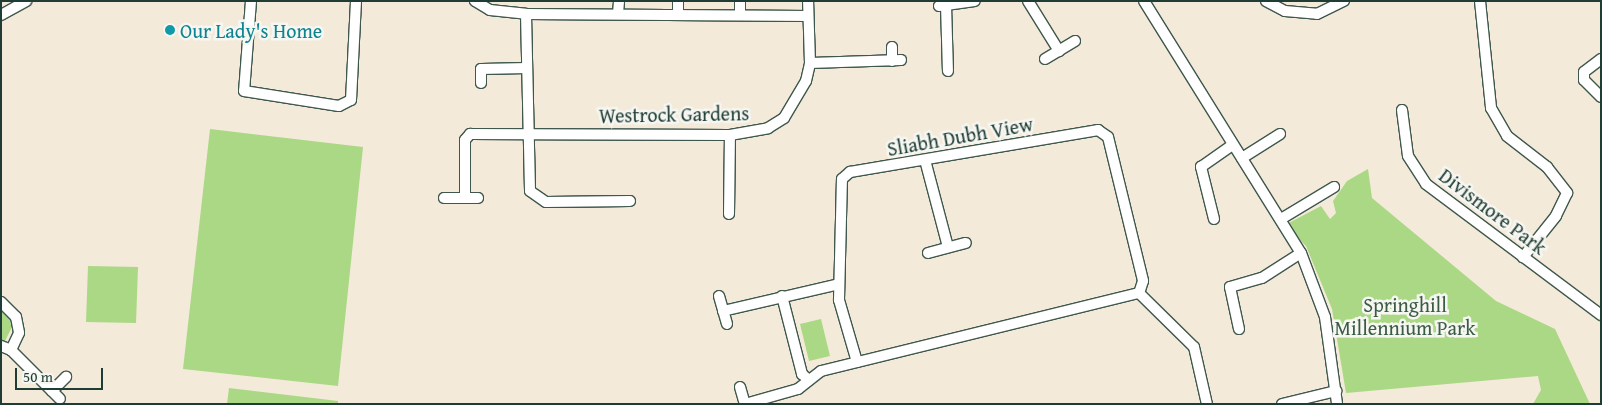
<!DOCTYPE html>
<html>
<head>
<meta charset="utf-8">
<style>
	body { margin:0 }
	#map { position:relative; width:1602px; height:405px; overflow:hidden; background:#f3ead9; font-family:"Gentium Book Plus",serif }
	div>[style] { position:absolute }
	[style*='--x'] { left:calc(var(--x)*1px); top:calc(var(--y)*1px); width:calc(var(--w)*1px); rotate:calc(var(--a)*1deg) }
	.green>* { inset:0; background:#abd884 }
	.roads { filter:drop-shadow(1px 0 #3f574d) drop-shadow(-1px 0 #3f574d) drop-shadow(0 1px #3f574d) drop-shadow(0 -1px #3f574d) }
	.minor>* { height:10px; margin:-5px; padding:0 5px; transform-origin:5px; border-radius:5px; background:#fff }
	.dots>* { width:14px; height:14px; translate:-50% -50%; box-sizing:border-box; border:2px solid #f6f6f2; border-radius:50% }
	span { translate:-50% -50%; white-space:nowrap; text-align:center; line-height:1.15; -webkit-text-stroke:5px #f6f6f2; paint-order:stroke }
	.culture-label { font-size:20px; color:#0d838f }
	.left { translate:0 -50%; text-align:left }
	.street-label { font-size:20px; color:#1f3d34 }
	.park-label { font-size:20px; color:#3b5c44 }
	.frame { position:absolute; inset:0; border:2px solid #1f3d34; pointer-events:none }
	.scale { position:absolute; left:15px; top:368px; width:88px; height:22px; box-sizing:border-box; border:2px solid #1f3d34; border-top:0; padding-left:6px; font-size:15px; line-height:18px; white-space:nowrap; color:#1f3d34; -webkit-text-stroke:4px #f6f6f2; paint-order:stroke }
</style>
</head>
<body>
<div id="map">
	<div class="green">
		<div style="clip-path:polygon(210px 129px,363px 147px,338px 386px,183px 369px)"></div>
		<div style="clip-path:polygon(1368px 169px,1372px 198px,1496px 301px,1555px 329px,1590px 404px,1533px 404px,1541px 390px,1538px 376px,1346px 393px,1332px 309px,1306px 246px,1285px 225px,1321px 206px,1330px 219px,1336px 213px,1333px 201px,1347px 181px)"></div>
		<div style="clip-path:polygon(88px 266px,138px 267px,136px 323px,86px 322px)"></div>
		<div style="clip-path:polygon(1px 308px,13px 325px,5px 341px,1px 341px)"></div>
		<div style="clip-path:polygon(821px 319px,830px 356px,809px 361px,800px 324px)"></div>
		<div style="clip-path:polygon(229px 388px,338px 401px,338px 404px,227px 404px)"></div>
	</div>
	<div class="roads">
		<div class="minor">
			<div style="--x:251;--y:1;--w:90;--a:94.4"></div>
			<div style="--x:244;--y:91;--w:96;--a:9"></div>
			<div style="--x:339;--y:106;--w:13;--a:-27"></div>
			<div style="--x:351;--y:100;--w:99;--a:-87.1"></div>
			<div style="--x:475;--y:1;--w:17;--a:31"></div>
			<div style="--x:490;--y:10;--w:36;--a:6"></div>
			<div style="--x:526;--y:14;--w:282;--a:0.4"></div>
			<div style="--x:1028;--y:1;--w:59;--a:58.2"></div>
			<div style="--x:1144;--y:1;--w:297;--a:58.1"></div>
			<div style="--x:1301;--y:253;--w:68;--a:69.4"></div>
			<div style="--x:1325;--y:317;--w:88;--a:82.1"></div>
			<div style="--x:1266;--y:1;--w:21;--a:28"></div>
			<div style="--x:1285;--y:11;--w:32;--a:5"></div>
			<div style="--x:1317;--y:14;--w:30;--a:-26"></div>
			<div style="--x:1480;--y:1;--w:108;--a:84.1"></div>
			<div style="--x:1491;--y:108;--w:32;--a:60"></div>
			<div style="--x:1507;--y:136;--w:51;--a:37.8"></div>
			<div style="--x:1547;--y:167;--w:33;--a:52"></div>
			<div style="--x:1567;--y:193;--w:25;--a:116"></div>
			<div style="--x:1556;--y:216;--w:53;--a:128.8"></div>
			<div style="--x:946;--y:5;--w:66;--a:88.3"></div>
			<div style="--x:939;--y:6;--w:36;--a:-8"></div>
			<div style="--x:618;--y:13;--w:12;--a:-85"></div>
			<div style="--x:526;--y:14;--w:177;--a:88.7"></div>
			<div style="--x:530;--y:191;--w:19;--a:35"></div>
			<div style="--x:546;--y:202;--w:84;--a:-0.7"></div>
			<div style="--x:1;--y:15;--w:29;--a:-29"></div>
			<div style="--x:678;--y:15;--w:14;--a:-90"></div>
			<div style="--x:740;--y:15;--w:14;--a:-90"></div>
			<div style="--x:892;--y:47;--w:14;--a:90"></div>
			<div style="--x:1045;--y:59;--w:35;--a:-31"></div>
			<div style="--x:1601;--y:59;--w:21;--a:143"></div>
			<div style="--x:1584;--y:72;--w:8;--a:90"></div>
			<div style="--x:1584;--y:80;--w:24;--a:45"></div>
			<div style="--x:810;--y:63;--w:91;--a:-1.9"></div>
			<div style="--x:481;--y:83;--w:14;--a:-90"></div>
			<div style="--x:481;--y:69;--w:46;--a:-1.2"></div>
			<div style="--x:1402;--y:110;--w:46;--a:82.6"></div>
			<div style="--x:1408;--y:156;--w:33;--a:57"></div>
			<div style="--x:1426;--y:184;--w:219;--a:36.8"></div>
			<div style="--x:1242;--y:158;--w:45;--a:-32.3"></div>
			<div style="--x:925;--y:160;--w:90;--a:75.2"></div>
			<div style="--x:444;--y:198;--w:34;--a:0"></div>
			<div style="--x:465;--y:198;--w:58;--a:-90"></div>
			<div style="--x:465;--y:140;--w:8;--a:-50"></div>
			<div style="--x:470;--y:134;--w:260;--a:0.2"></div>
			<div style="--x:730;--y:135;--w:39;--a:-10"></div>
			<div style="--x:768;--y:128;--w:19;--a:-32"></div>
			<div style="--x:784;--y:118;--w:43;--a:-59.3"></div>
			<div style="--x:806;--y:81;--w:18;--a:-77"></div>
			<div style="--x:810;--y:63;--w:62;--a:-91.8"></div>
			<div style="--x:729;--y:214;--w:79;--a:-89.3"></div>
			<div style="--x:1214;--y:219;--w:54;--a:-104"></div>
			<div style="--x:1201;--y:167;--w:39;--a:-35"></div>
			<div style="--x:1281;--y:219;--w:62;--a:-31.1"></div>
			<div style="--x:928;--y:253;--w:39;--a:-15"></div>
			<div style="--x:719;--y:296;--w:29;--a:74"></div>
			<div style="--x:782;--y:296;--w:81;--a:75.6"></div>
			<div style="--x:802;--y:374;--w:9;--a:41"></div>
			<div style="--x:1;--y:302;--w:21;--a:45"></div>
			<div style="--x:16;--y:317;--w:16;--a:79"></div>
			<div style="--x:19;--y:333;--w:19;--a:115"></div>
			<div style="--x:11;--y:350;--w:11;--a:-158"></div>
			<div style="--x:723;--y:311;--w:119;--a:-13.1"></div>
			<div style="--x:1239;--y:329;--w:43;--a:-102.1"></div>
			<div style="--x:1230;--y:287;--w:33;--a:-16"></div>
			<div style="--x:1262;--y:278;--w:46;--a:-32.7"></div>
			<div style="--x:11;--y:350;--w:69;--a:45"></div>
			<div style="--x:857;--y:362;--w:65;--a:-106.2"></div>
			<div style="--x:839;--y:300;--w:121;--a:-88.6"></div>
			<div style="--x:842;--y:179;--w:11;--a:-41"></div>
			<div style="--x:850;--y:172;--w:252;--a:-9.6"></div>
			<div style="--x:1098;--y:130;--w:12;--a:35"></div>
			<div style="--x:1108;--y:137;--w:148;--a:76.3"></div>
			<div style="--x:1143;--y:281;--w:13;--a:108"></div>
			<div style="--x:740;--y:387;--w:18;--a:74"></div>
			<div style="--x:52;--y:391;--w:20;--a:-45"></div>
			<div style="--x:745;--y:404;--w:55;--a:-15.8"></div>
			<div style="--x:798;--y:389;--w:29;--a:-38"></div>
			<div style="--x:821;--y:371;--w:327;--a:-13.8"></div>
			<div style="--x:1139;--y:293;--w:77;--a:44.5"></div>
			<div style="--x:1194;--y:347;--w:58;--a:77.2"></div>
			<div style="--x:1282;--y:404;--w:56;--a:-13.5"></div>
		</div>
	</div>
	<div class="dots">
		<div style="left:170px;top:30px;background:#0f9aa8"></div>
	</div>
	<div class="culture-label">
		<span class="left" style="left:180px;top:30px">Our Lady's Home</span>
	</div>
	<div class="street-label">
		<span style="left:674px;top:114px;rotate:-1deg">Westrock Gardens</span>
		<span style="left:960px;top:136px;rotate:-10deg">Sliabh Dubh View</span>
		<span style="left:1493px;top:211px;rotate:37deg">Divismore Park</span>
	</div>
	<div class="park-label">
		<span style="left:1405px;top:316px">Springhill<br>Millennium Park</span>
	</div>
	<div class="frame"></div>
	<div class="scale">50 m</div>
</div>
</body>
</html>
